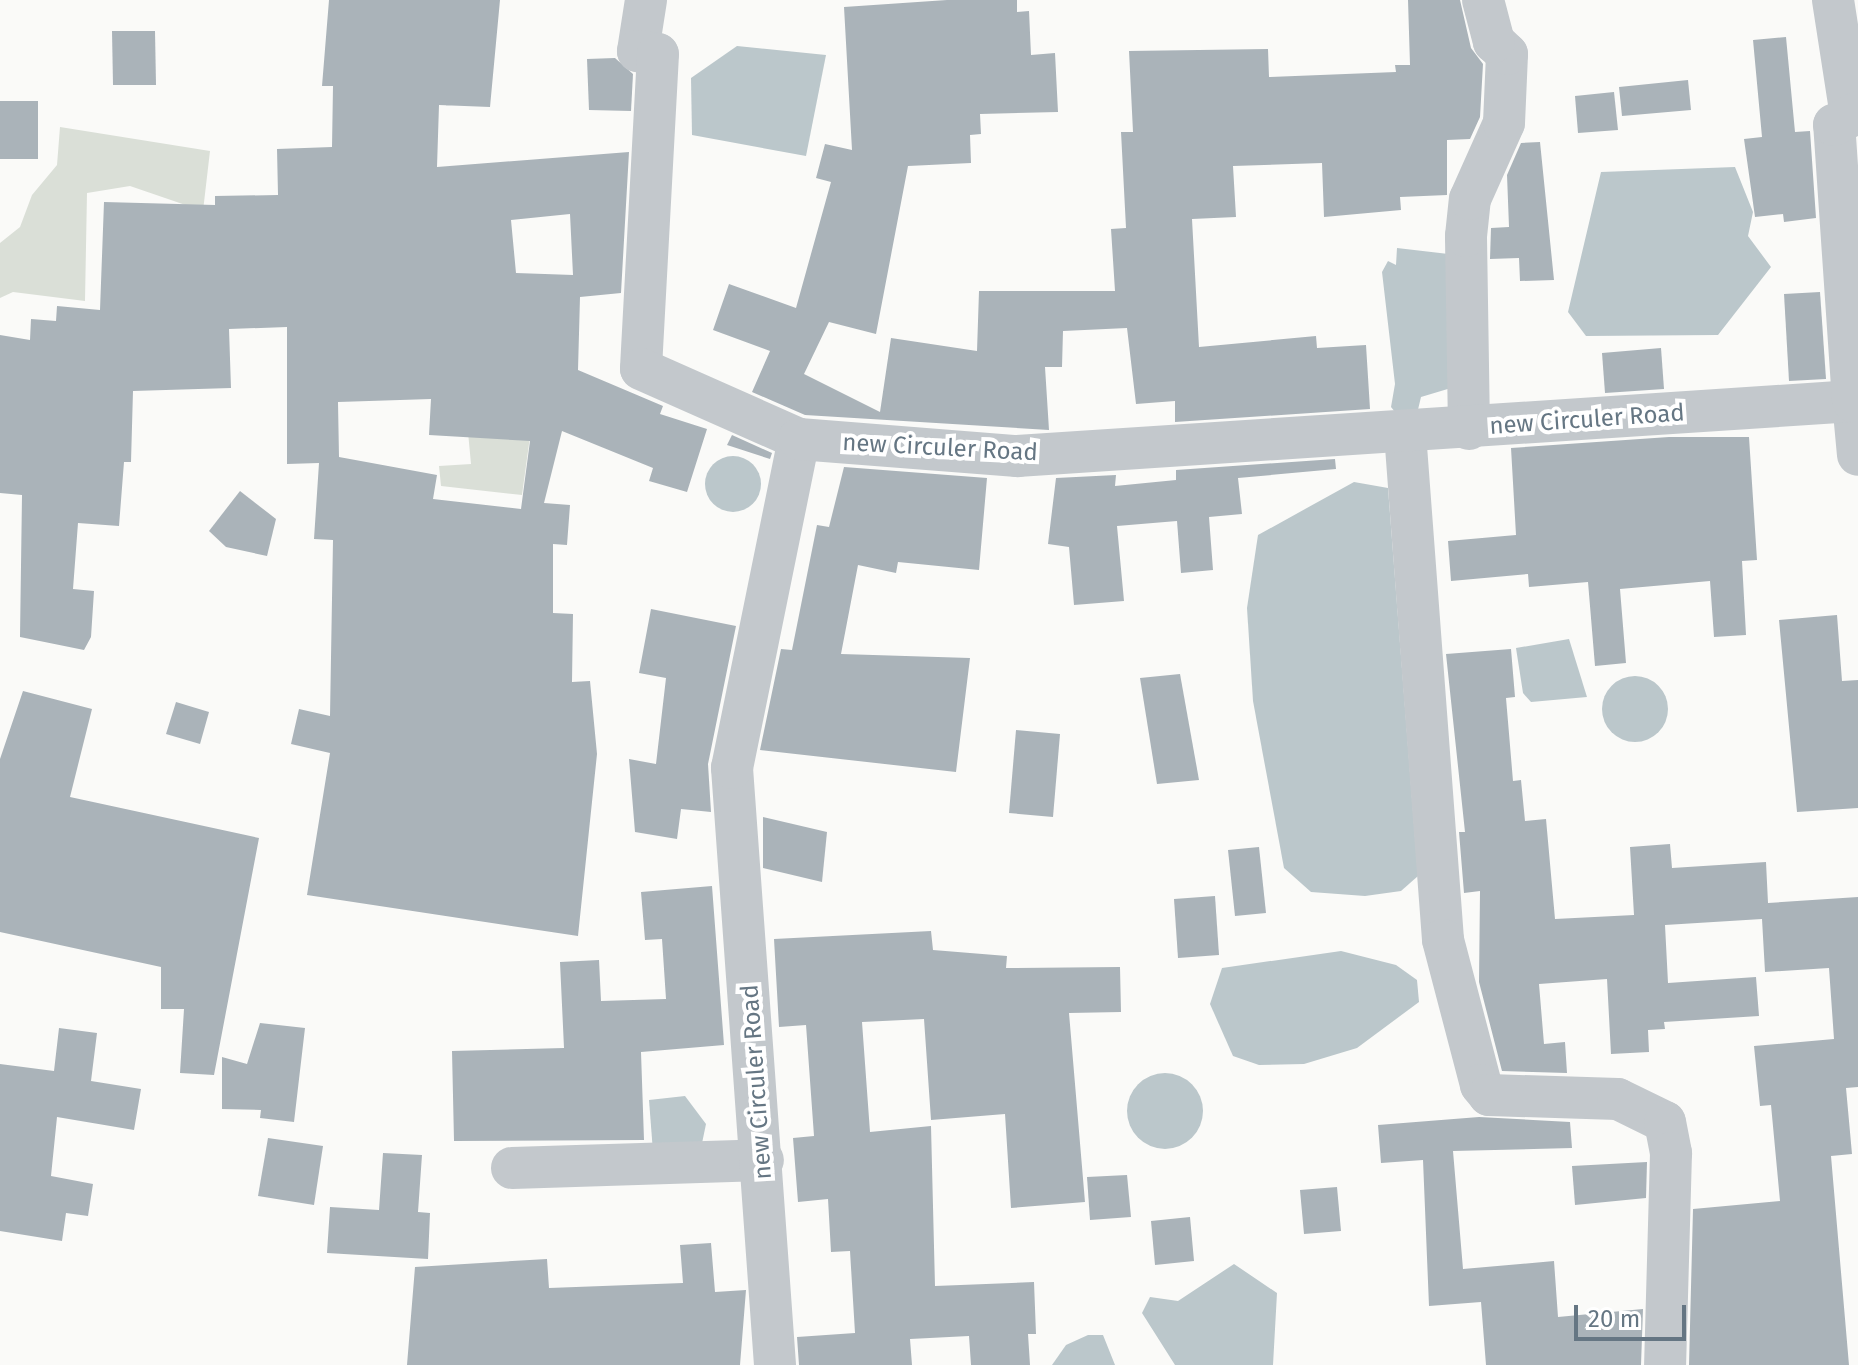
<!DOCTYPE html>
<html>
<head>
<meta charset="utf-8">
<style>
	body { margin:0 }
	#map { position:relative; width:1858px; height:1365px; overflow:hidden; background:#fafaf8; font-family:"Fira Sans",sans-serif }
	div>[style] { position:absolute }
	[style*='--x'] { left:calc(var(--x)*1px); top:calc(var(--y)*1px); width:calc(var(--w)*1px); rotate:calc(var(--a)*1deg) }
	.green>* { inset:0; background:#dadfd7 }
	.water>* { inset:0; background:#bbc7cb }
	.round { border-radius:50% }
	.building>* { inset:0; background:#aab3b9 }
	.minor>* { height:42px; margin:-21px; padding:0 21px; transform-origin:21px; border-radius:21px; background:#c3c8cc }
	span { translate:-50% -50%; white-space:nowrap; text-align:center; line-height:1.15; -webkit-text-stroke:8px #fff; paint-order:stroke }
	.street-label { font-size:24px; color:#657683 }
	.scale { position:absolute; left:1574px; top:1305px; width:112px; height:36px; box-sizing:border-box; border:4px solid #657683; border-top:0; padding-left:10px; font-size:24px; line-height:28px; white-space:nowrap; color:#657683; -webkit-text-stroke:6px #fff; paint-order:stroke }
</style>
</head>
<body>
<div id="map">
	<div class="green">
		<div style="clip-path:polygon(60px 127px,210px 151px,203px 211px,130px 186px,87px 193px,85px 301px,13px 292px,0 298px,0 243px,20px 227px,32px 195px,57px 165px)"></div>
		<div style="clip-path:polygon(535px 400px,522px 495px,441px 486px,439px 466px,471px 464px,468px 432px)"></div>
	</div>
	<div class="water">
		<div style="clip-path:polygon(737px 46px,826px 55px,806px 156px,692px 135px,691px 78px)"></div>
		<div style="clip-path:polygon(1735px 167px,1753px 212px,1748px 236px,1771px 267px,1718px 335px,1586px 336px,1568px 312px,1601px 172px)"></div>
		<div style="clip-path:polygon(1397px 248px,1457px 255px,1461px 385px,1421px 397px,1416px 418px,1400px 418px,1391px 407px,1395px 384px,1382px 272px,1388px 261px,1396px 265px)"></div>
		<div class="round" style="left:705px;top:456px;width:56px;height:56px"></div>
		<div style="clip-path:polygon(1354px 482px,1388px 488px,1418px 876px,1401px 891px,1365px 896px,1311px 892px,1284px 868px,1253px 701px,1247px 608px,1258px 535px)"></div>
		<div style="clip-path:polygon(1569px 639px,1587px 697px,1531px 702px,1523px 693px,1516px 648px)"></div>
		<div class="round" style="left:1602px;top:676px;width:66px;height:66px"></div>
		<div style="clip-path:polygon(1341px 951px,1396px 965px,1417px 980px,1419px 1002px,1357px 1048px,1304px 1064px,1259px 1065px,1233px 1056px,1210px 1004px,1222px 968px)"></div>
		<div class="round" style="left:1127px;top:1073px;width:76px;height:76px"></div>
		<div style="clip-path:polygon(685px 1096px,706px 1124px,701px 1148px,653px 1152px,649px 1100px)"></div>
		<div style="clip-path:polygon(1234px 1264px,1277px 1293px,1273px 1365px,1175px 1365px,1142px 1313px,1150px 1297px,1178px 1301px)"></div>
		<div style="clip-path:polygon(1088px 1335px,1103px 1335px,1115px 1365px,1052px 1365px,1066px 1345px)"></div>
	</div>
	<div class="building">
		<div style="clip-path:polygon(evenodd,329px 0,500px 0,490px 107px,439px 105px,437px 167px,629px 152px,621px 293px,580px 297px,578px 370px,663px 406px,660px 414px,707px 429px,687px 492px,649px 481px,653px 468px,562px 431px,544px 503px,570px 505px,567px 545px,553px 544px,553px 613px,573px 614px,572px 682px,590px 681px,597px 754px,578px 936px,307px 895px,330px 753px,291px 744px,299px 709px,330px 716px,333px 540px,314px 539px,319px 463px,287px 464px,287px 327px,229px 329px,231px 388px,133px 391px,131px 462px,124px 462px,119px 526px,78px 523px,73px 589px,94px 591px,91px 637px,84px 650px,20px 637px,22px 495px,0 493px,0 335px,30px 340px,31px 319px,56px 321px,57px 306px,100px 310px,104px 202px,215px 205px,215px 196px,278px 195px,277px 149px,332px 147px,333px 86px,322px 86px,329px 0,570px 214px,573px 275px,516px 273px,511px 220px,570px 214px,329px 0,431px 399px,429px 435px,530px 441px,521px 509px,433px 499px,437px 475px,339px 457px,338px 402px,431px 399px)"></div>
		<div style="clip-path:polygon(947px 0,1017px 0,1017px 12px,1029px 11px,1031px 55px,1055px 53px,1058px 112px,980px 114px,981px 134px,970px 135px,971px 163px,908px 166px,876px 334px,829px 322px,804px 374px,880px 412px,891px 338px,977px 351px,979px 291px,1115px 291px,1111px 229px,1126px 228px,1121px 132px,1133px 132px,1129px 51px,1268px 49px,1269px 77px,1396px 72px,1395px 65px,1410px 65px,1408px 0,1460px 0,1471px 48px,1483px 64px,1480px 117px,1470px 139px,1447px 140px,1447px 195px,1400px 197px,1401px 210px,1324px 217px,1322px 163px,1233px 166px,1236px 217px,1192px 219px,1199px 347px,1316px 336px,1317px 348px,1366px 345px,1370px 409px,1175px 422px,1175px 401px,1136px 404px,1127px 328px,1063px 331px,1062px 367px,1045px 367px,1049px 430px,805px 415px,752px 392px,770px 351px,713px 330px,729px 284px,796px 308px,831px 182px,816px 178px,825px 144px,852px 150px,844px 7px)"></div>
		<div style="clip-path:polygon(112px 31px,155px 31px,156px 85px,113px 85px)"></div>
		<div style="clip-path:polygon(1786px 37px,1795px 132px,1810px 131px,1816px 218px,1784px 222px,1783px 214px,1755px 217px,1744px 139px,1762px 137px,1753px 40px)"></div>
		<div style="clip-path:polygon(615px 58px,633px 74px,631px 111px,589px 110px,587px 59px)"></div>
		<div style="clip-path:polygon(1688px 80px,1691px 110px,1622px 116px,1619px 87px)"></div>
		<div style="clip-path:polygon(1614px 92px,1618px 130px,1578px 133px,1575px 96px)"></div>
		<div style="clip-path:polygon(0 101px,38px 101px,38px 159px,0 159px)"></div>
		<div style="clip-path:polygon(1540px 142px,1554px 280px,1520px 281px,1519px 258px,1490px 259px,1491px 228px,1509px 227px,1507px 175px,1521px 143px)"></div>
		<div style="clip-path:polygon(1820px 292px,1826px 379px,1789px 381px,1784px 294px)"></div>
		<div style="clip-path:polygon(1661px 348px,1664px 389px,1605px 393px,1602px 353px)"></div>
		<div style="clip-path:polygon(732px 435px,772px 453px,770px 459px,727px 445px)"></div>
		<div style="clip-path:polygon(1669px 437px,1749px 437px,1757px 560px,1742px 561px,1746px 635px,1714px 637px,1710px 581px,1620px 589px,1626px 663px,1595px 666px,1588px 582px,1529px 587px,1528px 574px,1451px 581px,1448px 541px,1516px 535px,1511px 448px)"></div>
		<div style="clip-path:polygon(1335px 459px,1336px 469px,1238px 478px,1242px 514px,1209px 517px,1213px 570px,1181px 573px,1177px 521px,1117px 526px,1124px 601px,1074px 605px,1069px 547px,1048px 544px,1056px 478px,1116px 475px,1115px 486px,1176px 480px,1176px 470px)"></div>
		<div style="clip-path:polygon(844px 467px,987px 478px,979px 570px,898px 562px,896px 573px,858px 565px,841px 654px,970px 658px,956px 772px,760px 750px,781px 649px,792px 650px,817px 525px,829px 527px)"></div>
		<div style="clip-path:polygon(240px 491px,276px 519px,267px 556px,226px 547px,209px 531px)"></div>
		<div style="clip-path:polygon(651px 609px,736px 626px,708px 764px,711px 812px,681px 809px,677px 839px,635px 832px,629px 759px,656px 764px,666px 678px,639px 673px)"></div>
		<div style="clip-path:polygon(1837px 615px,1842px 681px,1858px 680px,1858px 808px,1797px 812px,1779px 620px)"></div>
		<div style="clip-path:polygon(1511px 649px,1515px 697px,1506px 698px,1513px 781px,1521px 780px,1525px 821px,1546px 819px,1555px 919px,1634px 915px,1630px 847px,1670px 844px,1672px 868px,1766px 862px,1768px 903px,1858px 897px,1858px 1087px,1846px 1088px,1852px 1154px,1831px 1156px,1849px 1365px,1689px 1365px,1693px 1209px,1780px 1201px,1771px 1105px,1760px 1106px,1754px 1046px,1834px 1039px,1829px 968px,1765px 972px,1762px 919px,1665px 925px,1668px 983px,1756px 977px,1759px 1016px,1664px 1022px,1665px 1029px,1648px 1030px,1649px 1052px,1611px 1054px,1607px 979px,1539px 984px,1544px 1044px,1565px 1042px,1567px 1073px,1502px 1071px,1479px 982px,1480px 891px,1464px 893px,1459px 832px,1465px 832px,1446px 654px)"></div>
		<div style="clip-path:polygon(1180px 674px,1199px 780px,1157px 784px,1140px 678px)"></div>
		<div style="clip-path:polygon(23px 691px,92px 709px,70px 797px,259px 838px,214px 1075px,180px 1073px,184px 1009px,161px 1009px,161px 967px,0 932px,0 759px)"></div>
		<div style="clip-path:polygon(176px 702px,209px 712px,200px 744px,166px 734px)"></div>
		<div style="clip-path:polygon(1016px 730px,1060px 734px,1053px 817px,1009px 813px)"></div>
		<div style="clip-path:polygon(763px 817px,827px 832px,822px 882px,763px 868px)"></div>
		<div style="clip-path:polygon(1259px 847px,1266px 913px,1235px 916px,1228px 850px)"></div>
		<div style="clip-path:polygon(712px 886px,724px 1045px,641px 1052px,644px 1140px,454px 1141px,452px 1051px,564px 1048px,560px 962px,599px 960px,601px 1001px,666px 999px,662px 939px,645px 940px,641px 892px)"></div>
		<div style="clip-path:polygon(1215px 896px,1219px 955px,1178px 958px,1174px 899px)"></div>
		<div style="clip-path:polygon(931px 931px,933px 950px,1007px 956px,1006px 968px,1120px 967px,1121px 1012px,1069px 1013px,1085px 1202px,1011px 1208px,1005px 1114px,931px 1120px,924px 1019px,862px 1022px,870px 1132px,931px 1126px,935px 1286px,1034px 1282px,1036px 1334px,1028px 1334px,1030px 1365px,971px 1365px,969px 1336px,910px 1339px,912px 1365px,799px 1365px,797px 1337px,855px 1333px,850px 1251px,831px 1252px,828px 1199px,798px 1202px,793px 1138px,814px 1136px,806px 1025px,779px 1027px,774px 939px)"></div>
		<div style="clip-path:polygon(260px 1023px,305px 1028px,294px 1122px,260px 1118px,261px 1110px,222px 1109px,222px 1057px,247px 1064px)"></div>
		<div style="clip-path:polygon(59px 1028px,97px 1033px,91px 1081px,141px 1089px,134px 1130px,57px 1117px,51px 1176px,93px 1184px,88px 1216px,66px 1213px,62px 1241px,0 1231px,0 1064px,54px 1071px)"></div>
		<div style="clip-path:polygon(1479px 1117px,1570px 1122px,1572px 1148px,1453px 1151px,1463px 1269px,1554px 1261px,1558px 1317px,1643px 1309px,1641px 1365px,1486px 1365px,1481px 1302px,1429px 1306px,1423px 1160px,1381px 1163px,1378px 1125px)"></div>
		<div style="clip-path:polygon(268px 1138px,323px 1146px,314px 1205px,258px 1196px)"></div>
		<div style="clip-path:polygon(383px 1153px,422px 1155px,418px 1212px,430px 1213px,428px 1259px,327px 1253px,330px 1207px,379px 1210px)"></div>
		<div style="clip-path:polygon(1647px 1162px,1646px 1198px,1575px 1205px,1572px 1166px)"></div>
		<div style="clip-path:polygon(1127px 1175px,1131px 1217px,1090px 1220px,1087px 1177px)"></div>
		<div style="clip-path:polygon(1337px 1187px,1341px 1231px,1304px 1234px,1300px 1190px)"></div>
		<div style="clip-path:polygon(1190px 1217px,1194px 1261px,1155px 1265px,1151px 1221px)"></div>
		<div style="clip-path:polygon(711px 1243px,715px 1292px,746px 1290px,740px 1365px,407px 1365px,415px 1267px,547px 1259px,549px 1288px,683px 1283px,680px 1245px)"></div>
	</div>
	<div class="minor">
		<div style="--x:646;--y:0;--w:52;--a:98.9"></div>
		<div style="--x:638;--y:51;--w:20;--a:9"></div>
		<div style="--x:658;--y:54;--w:315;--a:93.1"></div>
		<div style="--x:641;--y:369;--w:173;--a:23.9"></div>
		<div style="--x:1833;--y:0;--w:117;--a:81.2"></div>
		<div style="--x:1853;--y:401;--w:54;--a:84.7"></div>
		<div style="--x:1469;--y:429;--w:193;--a:-90.9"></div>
		<div style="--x:1466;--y:236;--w:37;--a:-84"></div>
		<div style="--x:1470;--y:199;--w:83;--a:-65.9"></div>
		<div style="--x:1504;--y:123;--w:69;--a:-87.5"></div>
		<div style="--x:1507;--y:54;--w:18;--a:-137"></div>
		<div style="--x:1494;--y:42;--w:43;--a:-104.7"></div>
		<div style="--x:1405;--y:433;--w:508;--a:85.71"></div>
		<div style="--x:1443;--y:940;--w:150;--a:75.3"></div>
		<div style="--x:1481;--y:1085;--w:13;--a:51"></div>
		<div style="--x:1489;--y:1095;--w:129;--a:1.8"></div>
		<div style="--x:1618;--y:1099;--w:52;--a:26.1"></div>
		<div style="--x:1665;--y:1122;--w:32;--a:79"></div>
		<div style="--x:1671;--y:1153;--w:212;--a:91.6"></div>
		<div style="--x:512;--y:1168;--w:251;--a:-1.8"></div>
		<div style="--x:775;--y:1365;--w:599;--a:-94.12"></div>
		<div style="--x:732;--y:768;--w:336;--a:-78.5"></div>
		<div style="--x:799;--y:439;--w:219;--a:4.5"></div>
		<div style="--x:1017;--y:456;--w:838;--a:-3.76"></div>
		<div style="--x:1853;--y:401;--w:277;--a:-93.9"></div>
		<div style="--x:1834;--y:125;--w:27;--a:-28"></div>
	</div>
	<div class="street-label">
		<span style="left:1587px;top:420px;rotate:-4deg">new Circuler Road</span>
		<span style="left:940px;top:448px;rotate:3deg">new Circuler Road</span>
		<span style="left:757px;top:1082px;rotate:-94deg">new Circuler Road</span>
	</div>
	<div class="scale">20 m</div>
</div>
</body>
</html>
